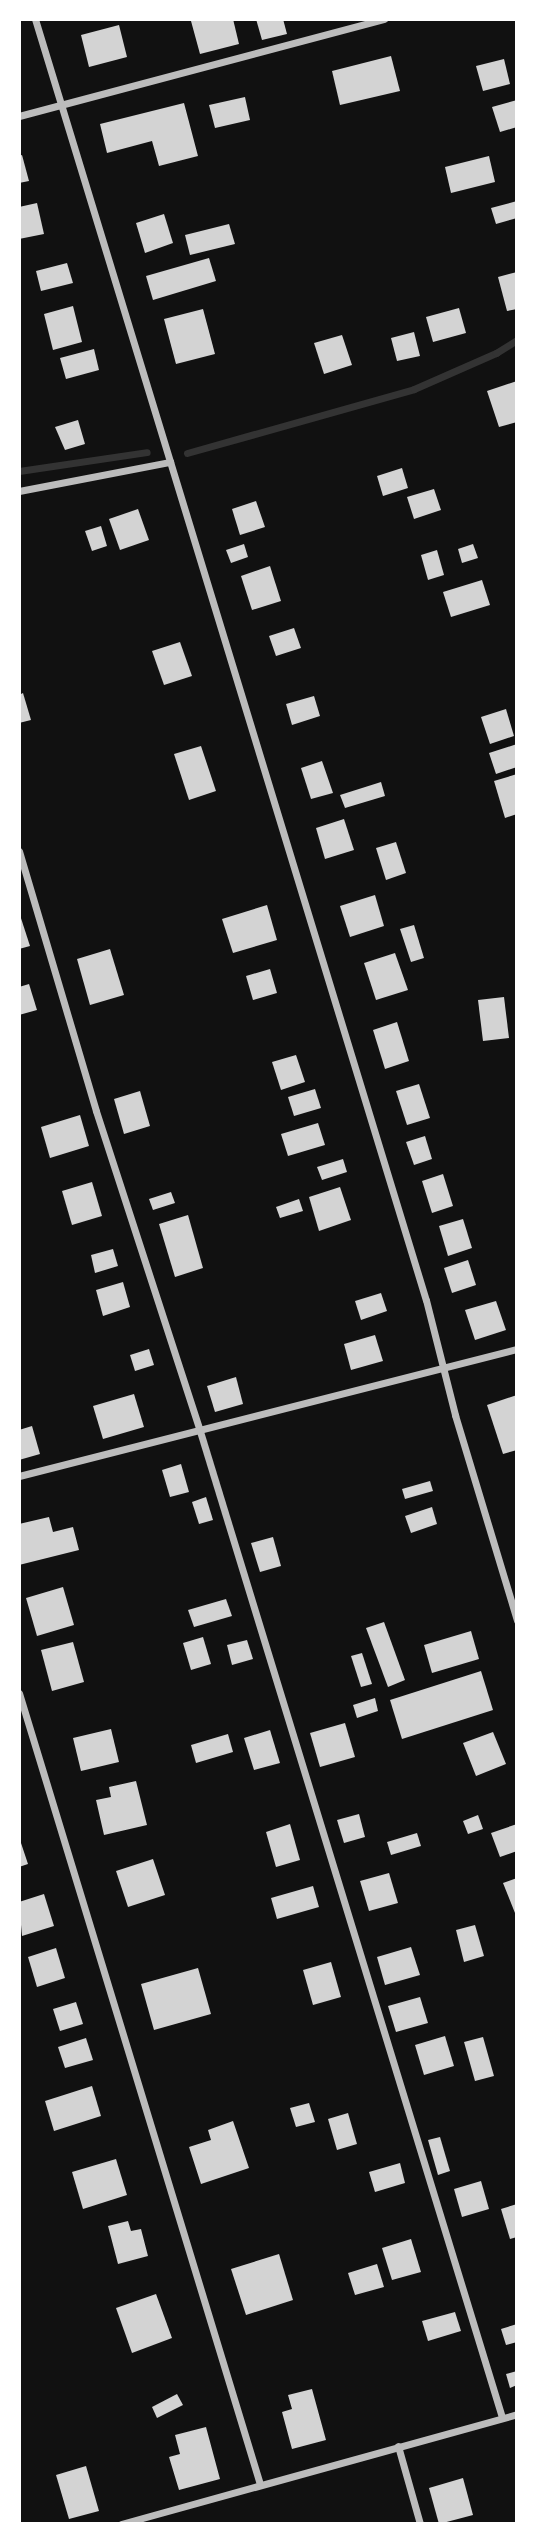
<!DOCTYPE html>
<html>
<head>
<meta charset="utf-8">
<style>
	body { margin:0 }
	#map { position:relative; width:536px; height:2543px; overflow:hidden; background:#111; font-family:"Fira Sans Condensed",sans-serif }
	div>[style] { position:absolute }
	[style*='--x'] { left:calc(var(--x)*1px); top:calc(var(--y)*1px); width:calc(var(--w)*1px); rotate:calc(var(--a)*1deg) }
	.stream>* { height:7px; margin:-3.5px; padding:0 3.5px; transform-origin:3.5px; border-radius:3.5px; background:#333 }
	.building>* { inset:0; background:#d3d3d3 }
	.minor>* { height:7px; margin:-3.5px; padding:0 3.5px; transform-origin:3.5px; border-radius:3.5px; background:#bcbcbc }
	span { translate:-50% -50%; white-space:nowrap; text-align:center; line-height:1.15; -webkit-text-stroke:5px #fff; paint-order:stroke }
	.frame { position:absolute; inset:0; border:21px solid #fff; pointer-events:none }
</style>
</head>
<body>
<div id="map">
	<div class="stream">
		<div style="--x:187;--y:453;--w:236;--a:-15.7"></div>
		<div style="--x:414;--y:389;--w:90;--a:-23.7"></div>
		<div style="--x:496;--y:353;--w:25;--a:-32"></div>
		<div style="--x:19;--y:471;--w:129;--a:-8.4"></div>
	</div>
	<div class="building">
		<div style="clip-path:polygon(199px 19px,233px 19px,239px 44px,200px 54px,191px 21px)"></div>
		<div style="clip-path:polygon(256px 19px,283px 19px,287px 34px,262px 40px)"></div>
		<div style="clip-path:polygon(119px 25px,127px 57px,89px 67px,81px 35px)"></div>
		<div style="clip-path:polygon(391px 56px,400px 91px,340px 105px,332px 71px)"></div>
		<div style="clip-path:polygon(504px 59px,510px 84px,483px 91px,476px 66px)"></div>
		<div style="clip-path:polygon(245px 97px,250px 120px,215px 128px,209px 105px)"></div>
		<div style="clip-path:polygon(517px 100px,517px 127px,500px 132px,492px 107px)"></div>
		<div style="clip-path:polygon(184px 103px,198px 156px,159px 166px,152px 141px,107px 153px,100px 124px)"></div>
		<div style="clip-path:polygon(22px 155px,29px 181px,19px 183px,19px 156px)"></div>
		<div style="clip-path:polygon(489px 156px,495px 182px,451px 193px,445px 167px)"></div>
		<div style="clip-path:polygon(517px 201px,517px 218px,496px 224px,491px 208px)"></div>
		<div style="clip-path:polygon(37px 203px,44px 234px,19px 239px,19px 207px)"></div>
		<div style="clip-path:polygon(164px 214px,173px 243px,145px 253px,136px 223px)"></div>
		<div style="clip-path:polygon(229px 224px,235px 244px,190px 255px,185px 235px)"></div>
		<div style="clip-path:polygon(209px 258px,216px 281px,153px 300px,146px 276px)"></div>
		<div style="clip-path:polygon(67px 263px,73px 283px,41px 291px,36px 271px)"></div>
		<div style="clip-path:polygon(517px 272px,517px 309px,507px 311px,498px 277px)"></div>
		<div style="clip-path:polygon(73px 306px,82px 342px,53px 350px,44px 314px)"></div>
		<div style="clip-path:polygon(459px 308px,466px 333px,433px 342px,426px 317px)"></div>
		<div style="clip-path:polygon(203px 309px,215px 354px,176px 364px,164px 319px)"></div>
		<div style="clip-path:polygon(414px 332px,420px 356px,397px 361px,391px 338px)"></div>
		<div style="clip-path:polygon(342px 335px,352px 365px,324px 374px,314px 343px)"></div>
		<div style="clip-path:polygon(94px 349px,99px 370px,66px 379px,60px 358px)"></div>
		<div style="clip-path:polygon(517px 381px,517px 422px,499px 427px,487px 391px)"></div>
		<div style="clip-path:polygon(78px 420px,85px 444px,65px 450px,55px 427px)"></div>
		<div style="clip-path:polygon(402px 468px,408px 488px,383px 496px,377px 476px)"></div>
		<div style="clip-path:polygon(434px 489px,441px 510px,414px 519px,407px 497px)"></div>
		<div style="clip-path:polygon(256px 501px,265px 527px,240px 535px,232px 509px)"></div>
		<div style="clip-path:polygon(138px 509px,149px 540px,120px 550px,109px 519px)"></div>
		<div style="clip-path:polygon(101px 526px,107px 546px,92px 551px,85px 531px)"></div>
		<div style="clip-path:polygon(244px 544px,248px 557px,231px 563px,226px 550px)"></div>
		<div style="clip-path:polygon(473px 544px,478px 558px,462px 563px,458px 549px)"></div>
		<div style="clip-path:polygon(437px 550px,444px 575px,428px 580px,421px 555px)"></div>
		<div style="clip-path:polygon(270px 566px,281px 601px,252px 610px,241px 576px)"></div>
		<div style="clip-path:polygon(482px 580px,490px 605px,451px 617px,443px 592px)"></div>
		<div style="clip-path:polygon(294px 628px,301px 648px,276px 656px,269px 636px)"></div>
		<div style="clip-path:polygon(180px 642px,192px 676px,164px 685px,152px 651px)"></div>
		<div style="clip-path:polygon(23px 693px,31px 720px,19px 723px,19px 695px)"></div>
		<div style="clip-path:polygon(314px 696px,320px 716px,292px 725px,286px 704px)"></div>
		<div style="clip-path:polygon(506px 709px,514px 736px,490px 744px,481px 717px)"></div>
		<div style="clip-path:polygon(517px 744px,517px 767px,496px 774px,489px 753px)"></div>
		<div style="clip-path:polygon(201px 746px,216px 791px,189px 800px,174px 754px)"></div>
		<div style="clip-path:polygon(322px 761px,333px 793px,311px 799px,301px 768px)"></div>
		<div style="clip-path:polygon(517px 774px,517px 814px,505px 818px,494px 781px)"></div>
		<div style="clip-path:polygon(381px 782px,385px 796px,345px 808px,340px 795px)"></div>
		<div style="clip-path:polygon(344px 819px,354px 850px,325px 859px,316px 828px)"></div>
		<div style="clip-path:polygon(396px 842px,406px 873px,386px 880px,376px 848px)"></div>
		<div style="clip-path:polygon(375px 895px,384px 926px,350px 937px,340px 906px)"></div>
		<div style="clip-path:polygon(267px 905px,277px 940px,233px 953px,222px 919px)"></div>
		<div style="clip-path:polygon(19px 912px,30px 946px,19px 949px)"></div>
		<div style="clip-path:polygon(414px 925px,424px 958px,411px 962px,400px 929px)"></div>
		<div style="clip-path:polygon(110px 949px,124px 995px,90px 1005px,77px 959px)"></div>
		<div style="clip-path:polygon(395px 953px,408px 990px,376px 1000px,364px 963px)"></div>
		<div style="clip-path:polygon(270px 969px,277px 993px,253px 1000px,246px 976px)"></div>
		<div style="clip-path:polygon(29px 984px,37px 1010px,19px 1015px,19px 987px)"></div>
		<div style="clip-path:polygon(504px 997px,509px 1038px,483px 1041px,478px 1000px)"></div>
		<div style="clip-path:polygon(397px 1022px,409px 1061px,385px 1069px,373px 1030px)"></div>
		<div style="clip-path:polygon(296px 1055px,305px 1082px,281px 1090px,272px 1062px)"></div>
		<div style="clip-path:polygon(419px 1084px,430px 1118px,407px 1125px,396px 1091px)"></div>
		<div style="clip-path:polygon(315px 1089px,321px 1108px,294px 1116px,288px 1097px)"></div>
		<div style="clip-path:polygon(140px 1091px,150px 1126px,124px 1134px,114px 1099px)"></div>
		<div style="clip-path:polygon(80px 1115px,89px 1146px,50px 1158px,41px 1127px)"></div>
		<div style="clip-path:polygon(318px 1123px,325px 1145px,288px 1156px,281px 1134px)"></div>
		<div style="clip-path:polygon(425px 1136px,432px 1159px,414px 1165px,406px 1142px)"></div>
		<div style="clip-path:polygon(343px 1159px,347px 1172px,322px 1180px,317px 1167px)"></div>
		<div style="clip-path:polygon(443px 1174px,453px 1206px,432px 1213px,422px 1181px)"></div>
		<div style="clip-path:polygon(92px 1182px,102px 1216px,72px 1225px,62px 1191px)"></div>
		<div style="clip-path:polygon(340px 1187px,351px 1220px,319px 1231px,309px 1197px)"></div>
		<div style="clip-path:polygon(171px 1192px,175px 1203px,153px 1210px,149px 1199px)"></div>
		<div style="clip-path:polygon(299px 1199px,303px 1211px,280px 1218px,276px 1207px)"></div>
		<div style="clip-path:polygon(188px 1215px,203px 1268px,175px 1277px,159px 1224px)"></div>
		<div style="clip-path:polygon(463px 1219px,472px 1248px,448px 1256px,439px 1226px)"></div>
		<div style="clip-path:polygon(113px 1249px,118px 1266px,95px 1273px,91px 1255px)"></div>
		<div style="clip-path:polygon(468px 1260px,476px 1285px,452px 1293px,444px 1268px)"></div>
		<div style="clip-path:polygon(123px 1282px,130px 1307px,103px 1316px,96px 1290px)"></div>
		<div style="clip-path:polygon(381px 1293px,387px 1311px,361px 1320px,355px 1301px)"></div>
		<div style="clip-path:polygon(496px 1301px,506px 1330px,475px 1340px,465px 1310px)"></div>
		<div style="clip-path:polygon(375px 1335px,383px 1361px,351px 1370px,344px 1344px)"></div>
		<div style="clip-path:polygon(149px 1349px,154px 1365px,135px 1371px,130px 1355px)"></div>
		<div style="clip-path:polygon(236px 1377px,243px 1404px,215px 1412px,207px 1386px)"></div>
		<div style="clip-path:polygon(134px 1394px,144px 1427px,103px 1439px,93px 1406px)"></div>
		<div style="clip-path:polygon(517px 1395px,517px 1450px,503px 1454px,487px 1405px)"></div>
		<div style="clip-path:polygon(32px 1426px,40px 1454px,19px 1460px,19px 1430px)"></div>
		<div style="clip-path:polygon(181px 1464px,189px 1492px,170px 1497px,162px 1470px)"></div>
		<div style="clip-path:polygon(430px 1481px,433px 1491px,405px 1499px,402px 1489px)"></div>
		<div style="clip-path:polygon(206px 1497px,213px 1520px,199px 1524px,192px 1502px)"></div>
		<div style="clip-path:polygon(432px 1507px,437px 1524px,411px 1533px,405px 1516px)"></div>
		<div style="clip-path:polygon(49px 1517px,53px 1532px,73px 1527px,79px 1550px,19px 1565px,19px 1524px)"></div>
		<div style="clip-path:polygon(273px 1537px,281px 1566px,260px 1572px,251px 1543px)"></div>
		<div style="clip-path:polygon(63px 1587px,74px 1625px,37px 1636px,26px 1598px)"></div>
		<div style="clip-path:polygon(226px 1599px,232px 1616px,194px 1627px,188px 1610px)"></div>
		<div style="clip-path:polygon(384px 1622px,405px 1680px,388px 1687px,366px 1628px)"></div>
		<div style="clip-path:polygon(471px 1631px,479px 1659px,432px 1673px,424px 1645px)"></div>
		<div style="clip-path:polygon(203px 1637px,211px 1664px,191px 1670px,183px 1643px)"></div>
		<div style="clip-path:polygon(247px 1640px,253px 1659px,232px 1665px,227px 1645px)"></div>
		<div style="clip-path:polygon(73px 1642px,84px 1682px,52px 1691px,41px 1650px)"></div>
		<div style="clip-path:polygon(362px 1653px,372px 1684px,361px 1687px,351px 1656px)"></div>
		<div style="clip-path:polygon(481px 1671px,493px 1710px,402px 1739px,390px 1700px)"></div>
		<div style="clip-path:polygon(375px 1698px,378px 1711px,357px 1718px,353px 1705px)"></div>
		<div style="clip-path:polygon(345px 1723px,355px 1757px,320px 1767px,310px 1733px)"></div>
		<div style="clip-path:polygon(111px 1729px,119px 1762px,81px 1771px,73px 1738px)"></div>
		<div style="clip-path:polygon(270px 1730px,280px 1763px,254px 1770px,244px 1738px)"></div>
		<div style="clip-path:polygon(493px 1732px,506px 1764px,476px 1776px,463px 1743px)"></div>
		<div style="clip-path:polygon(228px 1734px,233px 1752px,196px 1763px,191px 1745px)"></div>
		<div style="clip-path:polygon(136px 1781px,147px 1825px,104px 1835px,96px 1800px,111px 1797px,109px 1787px)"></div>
		<div style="clip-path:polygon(359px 1814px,365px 1837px,344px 1843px,337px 1820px)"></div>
		<div style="clip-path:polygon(478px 1815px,483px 1829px,468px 1834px,463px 1821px)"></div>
		<div style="clip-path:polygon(290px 1824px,300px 1860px,276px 1867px,266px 1832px)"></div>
		<div style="clip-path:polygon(517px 1824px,517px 1851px,500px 1857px,491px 1833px)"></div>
		<div style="clip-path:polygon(417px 1833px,421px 1846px,391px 1855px,387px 1842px)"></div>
		<div style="clip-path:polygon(19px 1837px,28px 1864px,19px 1867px)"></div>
		<div style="clip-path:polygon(153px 1859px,165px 1895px,128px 1907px,116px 1871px)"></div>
		<div style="clip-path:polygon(389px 1873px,398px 1903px,369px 1911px,360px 1881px)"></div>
		<div style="clip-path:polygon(517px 1878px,517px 1918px,503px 1883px)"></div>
		<div style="clip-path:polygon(313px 1886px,319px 1907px,277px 1919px,271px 1898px)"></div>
		<div style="clip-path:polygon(44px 1894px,54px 1926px,22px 1936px,19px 1902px)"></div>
		<div style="clip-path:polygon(475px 1925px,484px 1956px,464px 1962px,456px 1930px)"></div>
		<div style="clip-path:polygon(411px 1947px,420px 1975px,385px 1985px,377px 1957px)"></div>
		<div style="clip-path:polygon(56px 1948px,65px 1978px,37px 1987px,28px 1957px)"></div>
		<div style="clip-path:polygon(331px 1962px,341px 1997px,313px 2005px,303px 1970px)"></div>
		<div style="clip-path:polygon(198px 1968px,211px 2014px,154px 2030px,141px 1984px)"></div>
		<div style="clip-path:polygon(420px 1997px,428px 2023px,396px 2032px,388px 2006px)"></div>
		<div style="clip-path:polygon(76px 2002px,83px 2024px,60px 2031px,53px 2009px)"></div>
		<div style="clip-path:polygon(445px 2036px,454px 2066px,424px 2075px,415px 2045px)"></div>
		<div style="clip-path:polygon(483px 2037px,494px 2076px,475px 2081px,464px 2042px)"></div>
		<div style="clip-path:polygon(86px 2038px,93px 2060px,65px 2068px,58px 2047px)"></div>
		<div style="clip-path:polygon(92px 2086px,101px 2116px,54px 2131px,45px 2101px)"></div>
		<div style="clip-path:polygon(309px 2103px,315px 2122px,296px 2127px,290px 2108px)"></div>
		<div style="clip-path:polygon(348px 2113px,357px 2144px,337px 2150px,328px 2119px)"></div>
		<div style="clip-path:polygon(233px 2121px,249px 2168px,201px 2184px,189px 2147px,211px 2140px,208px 2130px)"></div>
		<div style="clip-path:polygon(440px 2137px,450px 2171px,438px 2175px,428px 2140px)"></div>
		<div style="clip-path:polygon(116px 2159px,127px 2195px,83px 2209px,72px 2172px)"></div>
		<div style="clip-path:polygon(400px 2163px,405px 2183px,375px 2192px,369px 2172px)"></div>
		<div style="clip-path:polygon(481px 2181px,489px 2209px,462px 2217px,454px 2189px)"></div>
		<div style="clip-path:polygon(517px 2204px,517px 2237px,510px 2239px,501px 2209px)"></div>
		<div style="clip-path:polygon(128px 2221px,131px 2231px,141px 2229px,148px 2256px,118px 2264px,108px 2226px)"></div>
		<div style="clip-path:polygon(411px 2239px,421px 2272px,392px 2280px,382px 2248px)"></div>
		<div style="clip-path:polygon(279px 2254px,293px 2300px,246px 2315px,231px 2269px)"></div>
		<div style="clip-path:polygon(377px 2264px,384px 2287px,355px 2295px,348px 2273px)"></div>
		<div style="clip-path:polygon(156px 2294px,172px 2338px,132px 2353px,116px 2308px)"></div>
		<div style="clip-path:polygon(455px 2312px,461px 2331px,428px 2341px,422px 2321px)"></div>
		<div style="clip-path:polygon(517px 2324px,517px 2342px,506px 2345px,501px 2329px)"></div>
		<div style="clip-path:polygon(517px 2371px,517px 2385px,510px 2388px,506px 2374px)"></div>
		<div style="clip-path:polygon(312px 2389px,326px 2440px,292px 2449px,282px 2412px,292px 2409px,288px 2395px)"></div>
		<div style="clip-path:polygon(177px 2394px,183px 2405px,157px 2418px,152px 2407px)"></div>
		<div style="clip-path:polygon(206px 2427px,220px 2479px,179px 2490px,169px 2457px,180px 2454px,175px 2435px)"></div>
		<div style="clip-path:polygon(86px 2466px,99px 2511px,69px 2519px,56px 2475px)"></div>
		<div style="clip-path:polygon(463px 2478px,473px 2515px,439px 2524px,429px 2488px)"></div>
	</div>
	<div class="minor">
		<div style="--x:35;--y:19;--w:1339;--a:73.03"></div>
		<div style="--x:426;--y:1300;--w:119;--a:75.8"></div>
		<div style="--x:455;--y:1415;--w:215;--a:73.2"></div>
		<div style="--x:19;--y:116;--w:378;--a:-14.9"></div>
		<div style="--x:19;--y:491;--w:154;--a:-10.9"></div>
		<div style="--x:19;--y:851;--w:271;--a:73.5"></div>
		<div style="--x:96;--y:1111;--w:333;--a:72"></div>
		<div style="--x:199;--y:1428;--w:1034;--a:72.97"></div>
		<div style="--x:19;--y:1476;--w:514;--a:-14.31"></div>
		<div style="--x:19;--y:1693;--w:827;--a:73.06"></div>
		<div style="--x:398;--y:2446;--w:81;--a:74.2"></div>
		<div style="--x:121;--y:2524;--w:411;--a:-15.5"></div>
	</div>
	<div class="frame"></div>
</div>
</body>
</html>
